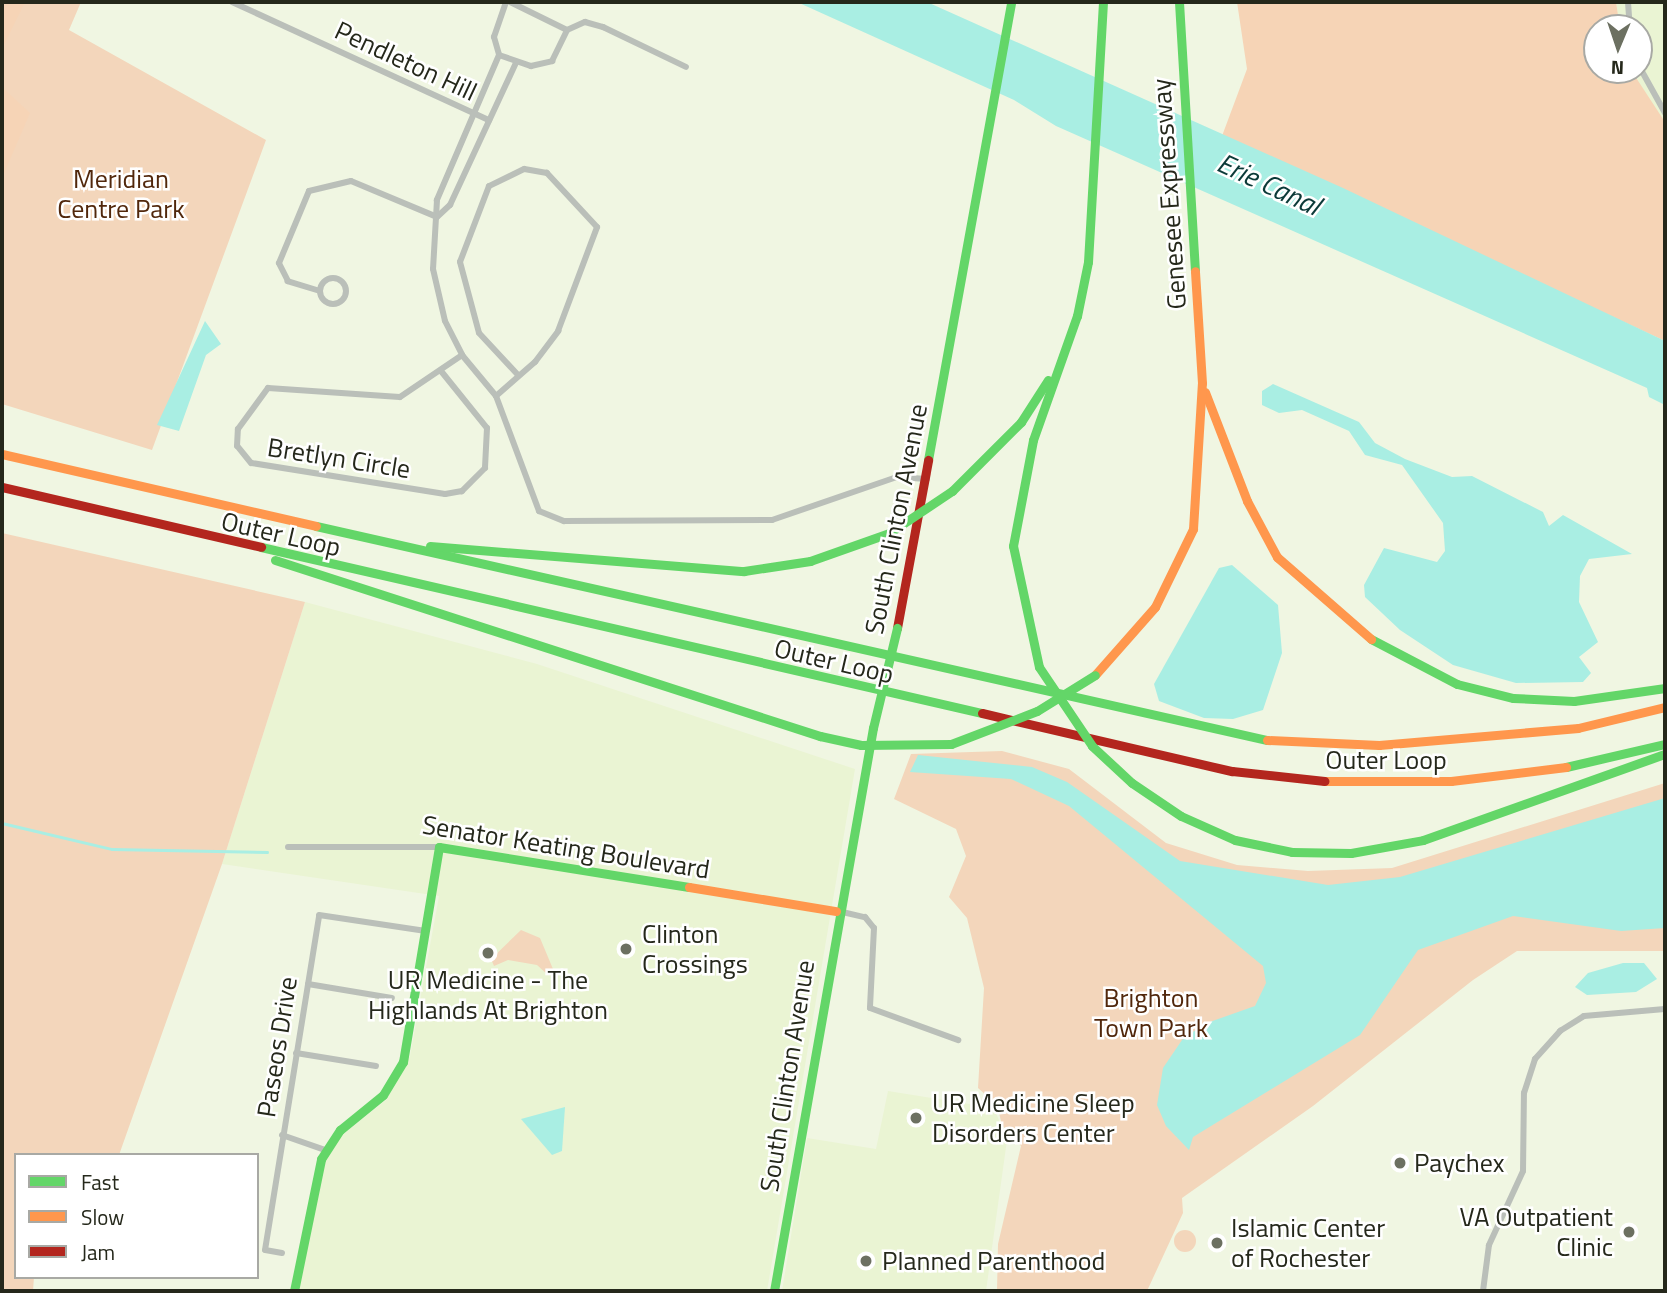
<!DOCTYPE html>
<html>
<head>
<meta charset="utf-8">
<style>
	body { margin:0 }
	#map { position:relative; width:1667px; height:1293px; overflow:hidden; background:#f0f6e2; font-family:"Titillium Web",sans-serif }
	div>[style] { position:absolute }
	[style*='--x'] { left:calc(var(--x)*1px); top:calc(var(--y)*1px); width:calc(var(--w)*1px); rotate:calc(var(--a)*1deg) }
	.built>* { inset:0; background:#eaf4d3 }
	.green>* { inset:0; background:#f3d6bb }
	.round { border-radius:50% }
	.forest>* { inset:0; background:#f6d4b6 }
	.water>* { inset:0; background:#a9eee3 }
	.stream>* { height:2.5px; margin:-1.25px; padding:0 1.25px; transform-origin:1.25px; border-radius:1.25px; background:#a9eee3 }
	.street>* { height:6px; margin:-3px; padding:0 3px; transform-origin:3px; border-radius:3px; background:#babfb9 }
	.street>.ring { margin:-3px; padding:0; box-sizing:content-box; background:none; border:6px solid #babfb9; border-radius:50% }
	.fast>* { height:9px; margin:-4.5px; padding:0 4.5px; transform-origin:4.5px; border-radius:4.5px; background:#63d668 }
	.slow>* { height:9px; margin:-4.5px; padding:0 4.5px; transform-origin:4.5px; border-radius:4.5px; background:#ff974d }
	.jam>* { height:9px; margin:-4.5px; padding:0 4.5px; transform-origin:4.5px; border-radius:4.5px; background:#b3261e }
	.fast-bridge>* { height:9px; margin:-4.5px; padding:0 4.5px; transform-origin:4.5px; border-radius:4.5px; background:#63d668 }
	.dots>* { width:19px; height:19px; translate:-50% -50%; box-sizing:border-box; border:4px solid #fff; border-radius:50% }
	span { translate:-50% -50%; white-space:nowrap; text-align:center; line-height:1.15; -webkit-text-stroke:5px #fff; paint-order:stroke }
	.street-label { font-size:26px; color:#25281b }
	.park-label { font-size:26px; color:#51270b }
	.poi-label { font-size:26px; color:#25281b }
	.left { translate:0 -50%; text-align:left }
	.right { translate:-100% -50%; text-align:right }
	.water-label { font-size:28px; color:#0b3a38; font-style:italic }
	.frame { position:absolute; inset:0; border:4px solid #25281b; pointer-events:none }
	.legend { position:absolute; left:14px; top:1153px; width:245px; height:126px; box-sizing:border-box; background:#fff; border:2px solid #a8a9a4; margin:0; padding:9px 12px; list-style:none; font-size:21px; color:#25281b }
	.legend li { display:flex; align-items:center; gap:14px; height:35px }
	.legend b { width:35px; border:2px solid #a8a9a4 }
	.north { position:absolute; left:1583px; top:14px; width:70px; height:70px; box-sizing:border-box; background:#fff; border:2px solid #a8a9a4; border-radius:50%; rotate:182deg; font-size:19px; font-weight:700; line-height:28px; text-align:center; color:#25281b }
	.north::after { content:''; display:block; margin:auto; width:24px; height:32px; background:#6c7061; clip-path:polygon(50% 0,100% 100%,50% 72%,0 100%) }
</style>
</head>
<body>
<div id="map">
	<div class="built">
		<div style="clip-path:polygon(1616px 2px,1665px 2px,1665px 122px,1635px 79px,1639px 28px,1620px 28px)"></div>
		<div style="clip-path:polygon(305px 602px,537px 664px,855px 769px,767px 1291px,299px 1291px,323px 1165px,341px 1136px,386px 1100px,410px 1056px,439px 896px,222px 864px)"></div>
		<div style="clip-path:polygon(888px 1091px,994px 1108px,1007px 1140px,986px 1291px,782px 1291px,807px 1138px,876px 1149px)"></div>
	</div>
	<div class="green">
		<div style="clip-path:polygon(2px 2px,81px 2px,69px 30px,266px 140px,152px 450px,2px 404px)"></div>
		<div style="clip-path:polygon(2px 533px,305px 602px,222px 864px,119px 1155px,16px 1155px,16px 1277px,34px 1277px,33px 1291px,2px 1291px)"></div>
		<div style="clip-path:polygon(1002px 751px,1069px 769px,1166px 843px,1237px 865px,1308px 871px,1392px 868px,1665px 783px,1665px 951px,1517px 951px,1473px 980px,1313px 1106px,1182px 1198px,1183px 1213px,1147px 1291px,997px 1291px,998px 1244px,1021px 1146px,1002px 1125px,997px 1105px,978px 1088px,984px 988px,967px 918px,949px 897px,966px 856px,956px 829px,894px 799px,911px 754px)"></div>
		<div style="clip-path:polygon(521px 930px,540px 938px,553px 969px,548px 975px,537px 965px,508px 960px,494px 966px,491px 959px)"></div>
		<div class="round" style="left:1174px;top:1230px;width:22px;height:22px"></div>
	</div>
	<div class="forest">
		<div style="clip-path:polygon(2px 2px,25px 2px,2px 49px)"></div>
		<div style="clip-path:polygon(1237px 2px,1616px 2px,1620px 28px,1597px 28px,1597px 70px,1631px 70px,1665px 122px,1665px 341px,1222px 136px,1247px 69px)"></div>
		<div style="clip-path:polygon(2px 87px,30px 113px,2px 178px)"></div>
	</div>
	<div class="water">
		<div style="clip-path:polygon(797px 2px,927px 2px,1343px 188px,1665px 341px,1665px 405px,1649px 397px,1647px 388px,1056px 126px,1014px 100px)"></div>
		<div style="clip-path:polygon(205px 321px,221px 344px,206px 355px,179px 431px,157px 425px)"></div>
		<div style="clip-path:polygon(1273px 384px,1359px 422px,1375px 443px,1405px 459px,1452px 477px,1472px 476px,1543px 512px,1549px 526px,1563px 515px,1632px 554px,1589px 559px,1580px 576px,1579px 602px,1598px 642px,1579px 657px,1591px 673px,1583px 682px,1516px 683px,1453px 665px,1400px 630px,1365px 597px,1364px 585px,1384px 548px,1437px 562px,1445px 551px,1443px 523px,1402px 465px,1365px 455px,1349px 431px,1302px 410px,1279px 413px,1262px 405px,1262px 391px)"></div>
		<div style="clip-path:polygon(1232px 565px,1278px 605px,1282px 653px,1263px 710px,1233px 719px,1204px 718px,1159px 701px,1154px 684px,1219px 568px)"></div>
		<div style="clip-path:polygon(918px 755px,1032px 767px,1067px 782px,1180px 861px,1328px 885px,1400px 877px,1665px 798px,1665px 928px,1621px 931px,1513px 916px,1418px 950px,1360px 1035px,1193px 1137px,1189px 1150px,1166px 1126px,1157px 1105px,1163px 1068px,1182px 1040px,1204px 1024px,1255px 1006px,1266px 983px,1263px 966px,1069px 806px,1011px 779px,910px 772px)"></div>
		<div style="clip-path:polygon(1623px 963px,1644px 963px,1657px 979px,1636px 992px,1587px 995px,1575px 987px,1588px 973px)"></div>
		<div style="clip-path:polygon(565px 1107px,562px 1151px,552px 1155px,521px 1119px)"></div>
	</div>
	<div class="stream">
		<div style="--x:2;--y:823;--w:113;--a:13.3"></div>
		<div style="--x:112;--y:849;--w:155;--a:1.1"></div>
	</div>
	<div class="street">
		<div style="--x:232;--y:2;--w:283;--a:24.7"></div>
		<div style="--x:506;--y:2;--w:37;--a:109"></div>
		<div style="--x:494;--y:37;--w:19;--a:74"></div>
		<div style="--x:499;--y:55;--w:34;--a:19"></div>
		<div style="--x:531;--y:66;--w:22;--a:-13"></div>
		<div style="--x:552;--y:61;--w:34;--a:-64"></div>
		<div style="--x:567;--y:30;--w:64;--a:-153.8"></div>
		<div style="--x:1628;--y:2;--w:26;--a:86"></div>
		<div style="--x:567;--y:30;--w:20;--a:-24"></div>
		<div style="--x:585;--y:22;--w:19;--a:16"></div>
		<div style="--x:603;--y:27;--w:92;--a:25.7"></div>
		<div style="--x:499;--y:55;--w:158;--a:113.2"></div>
		<div style="--x:437;--y:200;--w:69;--a:93.3"></div>
		<div style="--x:433;--y:269;--w:53;--a:77"></div>
		<div style="--x:445;--y:321;--w:38;--a:63"></div>
		<div style="--x:462;--y:355;--w:53;--a:50.3"></div>
		<div style="--x:496;--y:396;--w:123;--a:69.5"></div>
		<div style="--x:539;--y:511;--w:27;--a:22"></div>
		<div style="--x:564;--y:521;--w:208;--a:-0.3"></div>
		<div style="--x:772;--y:520;--w:132;--a:-19"></div>
		<div style="--x:897;--y:477;--w:30;--a:4"></div>
		<div style="--x:1639;--y:66;--w:54;--a:61"></div>
		<div style="--x:437;--y:217;--w:18;--a:-43"></div>
		<div style="--x:450;--y:205;--w:157;--a:-65.1"></div>
		<div class="ring" style="left:320px;top:278px;width:20px;height:20px"></div>
		<div style="--x:320;--y:291;--w:34;--a:-163"></div>
		<div style="--x:288;--y:281;--w:20;--a:-117"></div>
		<div style="--x:279;--y:263;--w:78;--a:-67.4"></div>
		<div style="--x:309;--y:191;--w:43;--a:-13.4"></div>
		<div style="--x:351;--y:181;--w:93;--a:22.7"></div>
		<div style="--x:441;--y:371;--w:73;--a:51.1"></div>
		<div style="--x:487;--y:428;--w:40;--a:92.9"></div>
		<div style="--x:485;--y:468;--w:33;--a:135"></div>
		<div style="--x:462;--y:491;--w:17;--a:170"></div>
		<div style="--x:445;--y:494;--w:196;--a:-170.9"></div>
		<div style="--x:251;--y:463;--w:22;--a:-129"></div>
		<div style="--x:237;--y:446;--w:17;--a:-87"></div>
		<div style="--x:238;--y:429;--w:51;--a:-53.8"></div>
		<div style="--x:268;--y:388;--w:132;--a:3.9"></div>
		<div style="--x:400;--y:397;--w:75;--a:-34.1"></div>
		<div style="--x:496;--y:396;--w:52;--a:-41.1"></div>
		<div style="--x:535;--y:362;--w:39;--a:-53"></div>
		<div style="--x:558;--y:331;--w:111;--a:-69.4"></div>
		<div style="--x:597;--y:227;--w:74;--a:-132.8"></div>
		<div style="--x:547;--y:173;--w:23;--a:-170"></div>
		<div style="--x:524;--y:169;--w:39;--a:154"></div>
		<div style="--x:489;--y:186;--w:81;--a:110.9"></div>
		<div style="--x:460;--y:262;--w:73;--a:75"></div>
		<div style="--x:479;--y:333;--w:57;--a:47.1"></div>
		<div style="--x:288;--y:847;--w:151;--a:0"></div>
		<div style="--x:838;--y:911;--w:28;--a:13"></div>
		<div style="--x:865;--y:917;--w:14;--a:51"></div>
		<div style="--x:874;--y:928;--w:80;--a:92.9"></div>
		<div style="--x:870;--y:1008;--w:94;--a:20"></div>
		<div style="--x:308;--y:984;--w:85;--a:9.5"></div>
		<div style="--x:296;--y:1053;--w:81;--a:9.2"></div>
		<div style="--x:282;--y:1135;--w:46;--a:19.2"></div>
		<div style="--x:282;--y:1253;--w:17;--a:-170"></div>
		<div style="--x:265;--y:1250;--w:339;--a:-80.8"></div>
		<div style="--x:319;--y:915;--w:108;--a:8.5"></div>
		<div style="--x:1483;--y:1291;--w:46;--a:-82.6"></div>
		<div style="--x:1489;--y:1245;--w:81;--a:-65.3"></div>
		<div style="--x:1523;--y:1171;--w:78;--a:-89.3"></div>
		<div style="--x:1524;--y:1093;--w:36;--a:-72"></div>
		<div style="--x:1535;--y:1059;--w:38;--a:-48"></div>
		<div style="--x:1560;--y:1031;--w:28;--a:-32"></div>
		<div style="--x:1584;--y:1016;--w:81;--a:-4.9"></div>
	</div>
	<div class="fast">
		<div style="--x:1179;--y:2;--w:269;--a:86.6"></div>
		<div style="--x:928;--y:460;--w:465;--a:-79.7"></div>
		<div style="--x:952;--y:491;--w:98;--a:-45"></div>
		<div style="--x:1021;--y:422;--w:50;--a:-57.3"></div>
		<div style="--x:316;--y:526;--w:975;--a:12.68"></div>
		<div style="--x:430;--y:546;--w:315;--a:4.6"></div>
		<div style="--x:744;--y:571;--w:67;--a:-8.6"></div>
		<div style="--x:810;--y:561;--w:84;--a:-19.5"></div>
		<div style="--x:261;--y:547;--w:740;--a:12.97"></div>
		<div style="--x:275;--y:560;--w:573;--a:17.9"></div>
		<div style="--x:1371;--y:639;--w:97;--a:27.6"></div>
		<div style="--x:1457;--y:684;--w:58;--a:14"></div>
		<div style="--x:1513;--y:698;--w:61;--a:2.8"></div>
		<div style="--x:1574;--y:701;--w:92;--a:-8.1"></div>
		<div style="--x:1039;--y:667;--w:124;--a:-102.1"></div>
		<div style="--x:1013;--y:546;--w:108;--a:-79.3"></div>
		<div style="--x:1033;--y:440;--w:132;--a:-70.5"></div>
		<div style="--x:1077;--y:316;--w:55;--a:-78.5"></div>
		<div style="--x:1088;--y:262;--w:260;--a:-86.7"></div>
		<div style="--x:1566;--y:767;--w:102;--a:-13.1"></div>
		<div style="--x:1132;--y:783;--w:59;--a:34"></div>
		<div style="--x:1181;--y:816;--w:59;--a:24"></div>
		<div style="--x:1235;--y:840;--w:58;--a:11.9"></div>
		<div style="--x:1292;--y:852;--w:59;--a:1"></div>
		<div style="--x:1351;--y:853;--w:73;--a:-10.2"></div>
		<div style="--x:1423;--y:840;--w:257;--a:-19.6"></div>
		<div style="--x:294;--y:1291;--w:135;--a:-78.4"></div>
		<div style="--x:321;--y:1159;--w:35;--a:-57"></div>
		<div style="--x:340;--y:1130;--w:55;--a:-39.1"></div>
		<div style="--x:383;--y:1095;--w:39;--a:-59"></div>
		<div style="--x:403;--y:1062;--w:218;--a:-80.5"></div>
		<div style="--x:439;--y:847;--w:253;--a:9.1"></div>
		<div style="--x:774;--y:1291;--w:572;--a:-80.03"></div>
	</div>
	<div class="slow">
		<div style="--x:1205;--y:392;--w:117;--a:68.9"></div>
		<div style="--x:1247;--y:501;--w:64;--a:61.8"></div>
		<div style="--x:1277;--y:557;--w:125;--a:41.1"></div>
		<div style="--x:2;--y:454;--w:322;--a:12.9"></div>
		<div style="--x:1095;--y:675;--w:91;--a:-48.6"></div>
		<div style="--x:1155;--y:607;--w:87;--a:-64"></div>
		<div style="--x:1193;--y:529;--w:146;--a:-86.5"></div>
		<div style="--x:1202;--y:383;--w:112;--a:-93.6"></div>
		<div style="--x:1267;--y:740;--w:112;--a:2.6"></div>
		<div style="--x:1379;--y:745;--w:200;--a:-4.9"></div>
		<div style="--x:1578;--y:728;--w:89;--a:-13.6"></div>
		<div style="--x:1324;--y:781;--w:127;--a:0"></div>
		<div style="--x:1451;--y:781;--w:116;--a:-6.9"></div>
		<div style="--x:689;--y:887;--w:149;--a:9.3"></div>
	</div>
	<div class="jam">
		<div style="--x:2;--y:487;--w:266;--a:13"></div>
		<div style="--x:897;--y:628;--w:171;--a:-79.5"></div>
		<div style="--x:982;--y:713;--w:257;--a:13.1"></div>
		<div style="--x:1232;--y:771;--w:93;--a:6.2"></div>
	</div>
	<div class="fast-bridge">
		<div style="--x:889;--y:533;--w:76;--a:-33.7"></div>
		<div style="--x:1039;--y:667;--w:95;--a:56.1"></div>
		<div style="--x:1092;--y:746;--w:54;--a:42.8"></div>
		<div style="--x:873;--y:728;--w:103;--a:-76.5"></div>
		<div style="--x:820;--y:736;--w:42;--a:12.4"></div>
		<div style="--x:861;--y:745;--w:90;--a:-0.6"></div>
		<div style="--x:951;--y:744;--w:92;--a:-21"></div>
		<div style="--x:1037;--y:711;--w:68;--a:-31.8"></div>
	</div>
	<div class="dots">
		<div style="left:626px;top:949px;background:#6c7061"></div>
		<div style="left:488px;top:953px;background:#6c7061"></div>
		<div style="left:916px;top:1118px;background:#6c7061"></div>
		<div style="left:1400px;top:1163px;background:#6c7061"></div>
		<div style="left:1629px;top:1232px;background:#6c7061"></div>
		<div style="left:1217px;top:1243px;background:#6c7061"></div>
		<div style="left:866px;top:1261px;background:#6c7061"></div>
	</div>
	<div class="street-label">
		<span style="left:406px;top:61px;rotate:25deg">Pendleton Hill</span>
		<span style="left:1169px;top:194px;rotate:-94deg">Genesee Expressway</span>
		<span style="left:339px;top:458px;rotate:9deg">Bretlyn Circle</span>
		<span style="left:896px;top:519px;rotate:-79deg">South Clinton Avenue</span>
		<span style="left:281px;top:534px;rotate:13deg">Outer Loop</span>
		<span style="left:834px;top:661px;rotate:13deg">Outer Loop</span>
		<span style="left:1386px;top:760px">Outer Loop</span>
		<span style="left:566px;top:847px;rotate:9deg">Senator Keating Boulevard</span>
		<span style="left:277px;top:1047px;rotate:-81deg">Paseos Drive</span>
		<span style="left:787px;top:1076px;rotate:-81deg">South Clinton Avenue</span>
	</div>
	<div class="park-label">
		<span style="left:121px;top:194px">Meridian<br>Centre Park</span>
		<span style="left:1151px;top:1013px">Brighton<br>Town Park</span>
	</div>
	<div class="poi-label">
		<span class="left" style="left:642px;top:949px">Clinton<br>Crossings</span>
		<span style="left:488px;top:995px">UR Medicine - The<br>Highlands At Brighton</span>
		<span class="left" style="left:932px;top:1118px">UR Medicine Sleep<br>Disorders Center</span>
		<span class="left" style="left:1414px;top:1163px">Paychex</span>
		<span class="right" style="left:1613px;top:1232px">VA Outpatient<br>Clinic</span>
		<span class="left" style="left:1231px;top:1243px">Islamic Center<br>of Rochester</span>
		<span class="left" style="left:882px;top:1261px">Planned Parenthood</span>
	</div>
	<div class="water-label">
		<span style="left:1269px;top:184px;rotate:25deg">Erie Canal</span>
	</div>
	<div class="frame"></div>
	<ul class="legend">
	<li><b style="height:9px;background:#63d668"></b>Fast</li>
	<li><b style="height:9px;background:#ff974d"></b>Slow</li>
	<li><b style="height:9px;background:#b3261e"></b>Jam</li>
	</ul>
	<div class="north">N</div>
</div>
</body>
</html>
